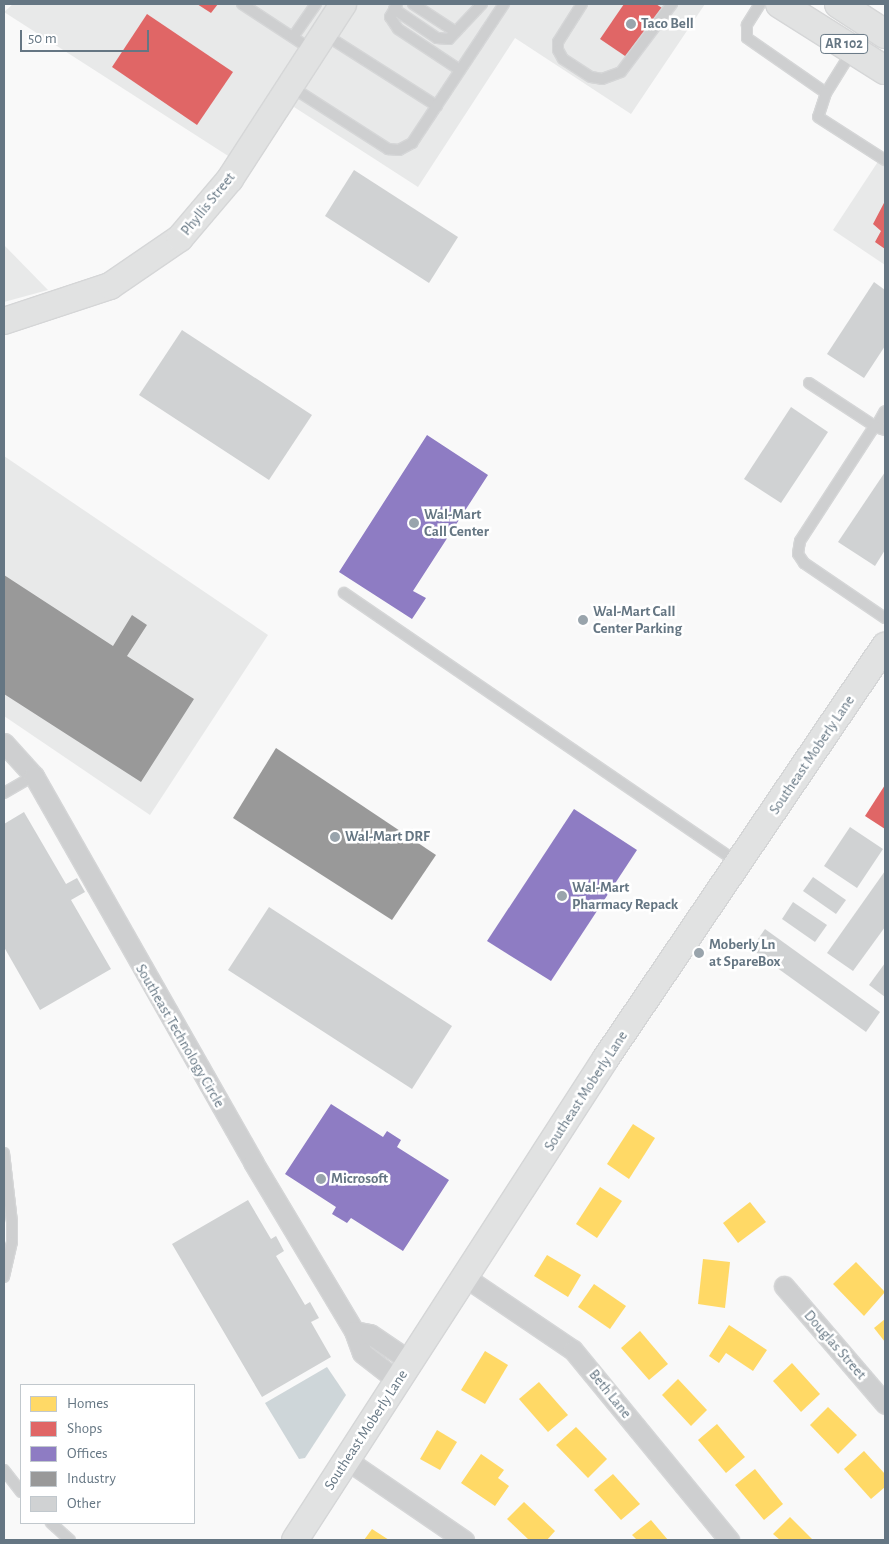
<!DOCTYPE html>
<html>
<head>
<meta charset="utf-8">
<style>
	body { margin:0 }
	#map { position:relative; width:889px; height:1544px; overflow:hidden; background:#f9f9f9; font-family:"Alegreya Sans",sans-serif }
	div>[style] { position:absolute }
	[style*='--x'] { left:calc(var(--x)*1px); top:calc(var(--y)*1px); width:calc(var(--w)*1px); rotate:calc(var(--a)*1deg) }
	.built>* { inset:0; background:#e8e9e9 }
	.water>* { inset:0; background:#ced6d9 }
	.homes>* { inset:0; background:#ffd966 }
	.shops>* { inset:0; background:#e06666 }
	.offices>* { inset:0; background:#8e7cc3 }
	.industry>* { inset:0; background:#999 }
	.building>* { inset:0; background:#d0d2d3 }
	.roads { filter:drop-shadow(1px 0 #d5d6d7) drop-shadow(-1px 0 #d5d6d7) drop-shadow(0 1px #d5d6d7) drop-shadow(0 -1px #d5d6d7) }
	.lane>* { height:10px; margin:-5px; padding:0 5px; transform-origin:5px; border-radius:5px; background:#cecfd0 }
	.street>* { height:19px; margin:-9.5px; padding:0 9.5px; transform-origin:9.5px; border-radius:9.5px; background:#cecfd0 }
	.secondary>* { height:26px; margin:-13px; padding:0 13px; transform-origin:13px; border-radius:13px; background:#e1e2e2 }
	.primary>* { height:28px; margin:-14px; padding:0 14px; transform-origin:14px; border-radius:14px; background:#e1e2e2 }
	.dots>* { width:14px; height:14px; translate:-50% -50%; box-sizing:border-box; border:2px solid #fff; border-radius:50% }
	span { translate:-50% -50%; white-space:nowrap; text-align:center; line-height:1.15; -webkit-text-stroke:5px #fff; paint-order:stroke }
	.shield-label span { padding:1px 4px; background:#fff; border:1px solid; border-radius:4px; -webkit-text-stroke-width:0 }
	.shield-label { font-size:14px; color:#657683; font-weight:700 }
	.poi-label { font-size:15px; color:#657683; font-weight:700 }
	.left { translate:0 -50%; text-align:left }
	.street-label { font-size:15px; color:#657683 }
	.frame { position:absolute; inset:0; border:5px solid #657683; pointer-events:none }
	.legend { position:absolute; left:20px; top:1384px; width:175px; height:140px; box-sizing:border-box; background:#fff; border:1px solid #c1c8cd; margin:0; padding:6px 9px; list-style:none; font-size:15px; color:#657683 }
	.legend li { display:flex; align-items:center; gap:10px; height:25px }
	.legend b { width:25px; border:1px solid #c1c8cd }
	.scale { position:absolute; left:20px; top:30px; width:129px; height:22px; box-sizing:border-box; border:2px solid #657683; border-top:0; padding-left:6px; font-size:15px; line-height:18px; white-space:nowrap; color:#657683; -webkit-text-stroke:4px #fff; paint-order:stroke }
</style>
</head>
<body>
<div id="map">
	<div class="built">
		<div style="clip-path:polygon(13px 4px,705px 4px,631px 114px,515px 38px,418px 187px,294px 107px,250px 170px,4px 12px)"></div>
		<div style="clip-path:polygon(885px 151px,885px 265px,833px 230px)"></div>
		<div style="clip-path:polygon(4px 245px,48px 290px,4px 302px)"></div>
		<div style="clip-path:polygon(4px 456px,268px 635px,150px 815px,4px 716px)"></div>
	</div>
	<div class="water">
		<div style="clip-path:polygon(327px 1367px,346px 1395px,305px 1458px,299px 1459px,265px 1403px)"></div>
	</div>
	<div class="homes">
		<div style="clip-path:polygon(633px 1124px,655px 1138px,629px 1179px,607px 1164px)"></div>
		<div style="clip-path:polygon(600px 1187px,622px 1201px,597px 1238px,576px 1224px)"></div>
		<div style="clip-path:polygon(750px 1202px,766px 1222px,738px 1243px,723px 1223px)"></div>
		<div style="clip-path:polygon(547px 1255px,581px 1275px,568px 1297px,534px 1276px)"></div>
		<div style="clip-path:polygon(703px 1259px,730px 1262px,725px 1308px,698px 1304px)"></div>
		<div style="clip-path:polygon(856px 1262px,885px 1292px,864px 1316px,833px 1284px)"></div>
		<div style="clip-path:polygon(594px 1284px,626px 1306px,610px 1329px,578px 1307px)"></div>
		<div style="clip-path:polygon(885px 1319px,885px 1342px,874px 1328px)"></div>
		<div style="clip-path:polygon(729px 1325px,767px 1350px,753px 1371px,726px 1353px,719px 1363px,709px 1356px)"></div>
		<div style="clip-path:polygon(640px 1331px,668px 1364px,649px 1380px,621px 1348px)"></div>
		<div style="clip-path:polygon(485px 1351px,508px 1365px,485px 1404px,461px 1390px)"></div>
		<div style="clip-path:polygon(792px 1363px,820px 1394px,801px 1412px,773px 1381px)"></div>
		<div style="clip-path:polygon(678px 1379px,707px 1410px,691px 1426px,662px 1395px)"></div>
		<div style="clip-path:polygon(539px 1382px,568px 1415px,548px 1432px,519px 1399px)"></div>
		<div style="clip-path:polygon(828px 1407px,857px 1435px,838px 1454px,810px 1425px)"></div>
		<div style="clip-path:polygon(717px 1424px,745px 1457px,726px 1473px,698px 1440px)"></div>
		<div style="clip-path:polygon(576px 1427px,607px 1459px,588px 1478px,556px 1445px)"></div>
		<div style="clip-path:polygon(437px 1430px,457px 1442px,440px 1470px,420px 1459px)"></div>
		<div style="clip-path:polygon(864px 1451px,885px 1474px,885px 1487px,871px 1499px,844px 1469px)"></div>
		<div style="clip-path:polygon(481px 1454px,504px 1470px,498px 1478px,509px 1486px,495px 1506px,461px 1483px)"></div>
		<div style="clip-path:polygon(755px 1469px,783px 1504px,764px 1520px,735px 1485px)"></div>
		<div style="clip-path:polygon(613px 1474px,640px 1504px,621px 1520px,594px 1490px)"></div>
		<div style="clip-path:polygon(524px 1502px,555px 1531px,547px 1540px,529px 1540px,507px 1519px)"></div>
		<div style="clip-path:polygon(790px 1517px,813px 1540px,780px 1540px,773px 1534px)"></div>
		<div style="clip-path:polygon(651px 1520px,668px 1540px,637px 1540px,632px 1535px)"></div>
		<div style="clip-path:polygon(372px 1529px,389px 1540px,364px 1540px)"></div>
	</div>
	<div class="shops">
		<div style="clip-path:polygon(197px 4px,218px 4px,211px 13px)"></div>
		<div style="clip-path:polygon(624px 4px,656px 4px,662px 8px,628px 58px,600px 39px)"></div>
		<div style="clip-path:polygon(147px 14px,233px 72px,197px 125px,112px 67px)"></div>
		<div style="clip-path:polygon(885px 201px,885px 249px,875px 242px,881px 231px,873px 224px)"></div>
		<div style="clip-path:polygon(885px 785px,885px 829px,865px 816px)"></div>
	</div>
	<div class="offices">
		<div style="clip-path:polygon(427px 435px,488px 475px,413px 591px,426px 598px,412px 619px,339px 572px)"></div>
		<div style="clip-path:polygon(574px 809px,637px 850px,551px 981px,487px 941px)"></div>
		<div style="clip-path:polygon(331px 1104px,383px 1137px,387px 1131px,401px 1140px,397px 1147px,449px 1180px,403px 1251px,351px 1218px,347px 1223px,332px 1214px,336px 1207px,285px 1174px)"></div>
	</div>
	<div class="industry">
		<div style="clip-path:polygon(4px 575px,113px 646px,132px 615px,147px 625px,127px 656px,194px 699px,141px 782px,4px 694px)"></div>
		<div style="clip-path:polygon(276px 748px,436px 855px,392px 920px,233px 818px)"></div>
	</div>
	<div class="building">
		<div style="clip-path:polygon(354px 170px,458px 237px,429px 283px,325px 216px)"></div>
		<div style="clip-path:polygon(874px 282px,885px 290px,885px 346px,864px 378px,827px 354px)"></div>
		<div style="clip-path:polygon(182px 330px,312px 415px,269px 480px,139px 395px)"></div>
		<div style="clip-path:polygon(791px 407px,828px 432px,781px 503px,744px 479px)"></div>
		<div style="clip-path:polygon(885px 472px,885px 550px,875px 566px,838px 542px)"></div>
		<div style="clip-path:polygon(24px 812px,66px 884px,77px 878px,85px 892px,71px 900px,111px 969px,40px 1010px,4px 947px,4px 824px)"></div>
		<div style="clip-path:polygon(850px 827px,883px 849px,857px 888px,824px 866px)"></div>
		<div style="clip-path:polygon(885px 871px,885px 927px,853px 971px,827px 953px)"></div>
		<div style="clip-path:polygon(813px 877px,846px 900px,836px 914px,803px 891px)"></div>
		<div style="clip-path:polygon(793px 902px,827px 925px,815px 942px,782px 919px)"></div>
		<div style="clip-path:polygon(269px 907px,452px 1026px,412px 1089px,228px 970px)"></div>
		<div style="clip-path:polygon(765px 929px,880px 1012px,866px 1032px,751px 949px)"></div>
		<div style="clip-path:polygon(885px 963px,885px 997px,869px 985px)"></div>
		<div style="clip-path:polygon(248px 1200px,271px 1239px,276px 1236px,284px 1251px,276px 1256px,305px 1305px,310px 1302px,319px 1318px,311px 1322px,331px 1357px,262px 1397px,172px 1244px)"></div>
	</div>
	<div class="roads">
		<div class="lane">
			<div style="--x:242;--y:4;--w:84;--a:33.3"></div>
			<div style="--x:413;--y:4;--w:51;--a:33.1"></div>
			<div style="--x:582;--y:4;--w:45;--a:122.3"></div>
			<div style="--x:558;--y:42;--w:8;--a:90"></div>
			<div style="--x:558;--y:50;--w:10;--a:61"></div>
			<div style="--x:563;--y:59;--w:33;--a:33"></div>
			<div style="--x:591;--y:77;--w:11;--a:10"></div>
			<div style="--x:602;--y:79;--w:20;--a:-20"></div>
			<div style="--x:621;--y:72;--w:85;--a:-53.1"></div>
			<div style="--x:760;--y:4;--w:25;--a:122"></div>
			<div style="--x:747;--y:25;--w:13;--a:90"></div>
			<div style="--x:747;--y:38;--w:96;--a:34.8"></div>
			<div style="--x:826;--y:93;--w:49;--a:-58.2"></div>
			<div style="--x:397;--y:5;--w:14;--a:120"></div>
			<div style="--x:390;--y:17;--w:14;--a:56"></div>
			<div style="--x:398;--y:29;--w:74;--a:33.5"></div>
			<div style="--x:394;--y:9;--w:52;--a:34"></div>
			<div style="--x:437;--y:38;--w:12;--a:5"></div>
			<div style="--x:449;--y:39;--w:48;--a:-46.7"></div>
			<div style="--x:324;--y:34;--w:134;--a:32.5"></div>
			<div style="--x:293;--y:37;--w:40;--a:-55.1"></div>
			<div style="--x:290;--y:86;--w:117;--a:32.7"></div>
			<div style="--x:388;--y:149;--w:11;--a:5"></div>
			<div style="--x:399;--y:150;--w:15;--a:-28"></div>
			<div style="--x:412;--y:143;--w:167;--a:-56.5"></div>
			<div style="--x:826;--y:93;--w:25;--a:108"></div>
			<div style="--x:818;--y:117;--w:80;--a:32.7"></div>
			<div style="--x:809;--y:383;--w:80;--a:33.3"></div>
			<div style="--x:876;--y:427;--w:18;--a:-61"></div>
			<div style="--x:885;--y:430;--w:9;--a:-162"></div>
			<div style="--x:876;--y:427;--w:5;--a:143"></div>
			<div style="--x:872;--y:430;--w:132;--a:123"></div>
			<div style="--x:800;--y:541;--w:13;--a:99"></div>
			<div style="--x:798;--y:554;--w:11;--a:56"></div>
			<div style="--x:804;--y:563;--w:98;--a:34.2"></div>
			<div style="--x:344;--y:593;--w:476;--a:34.4"></div>
			<div style="--x:4;--y:793;--w:34;--a:-30"></div>
			<div style="--x:4;--y:1153;--w:69;--a:83.4"></div>
			<div style="--x:12;--y:1222;--w:20;--a:90"></div>
			<div style="--x:12;--y:1242;--w:36;--a:103"></div>
			<div style="--x:4;--y:1470;--w:28;--a:52"></div>
			<div style="--x:51;--y:1523;--w:25;--a:42"></div>
		</div>
		<div class="street">
			<div style="--x:4;--y:743;--w:45;--a:47.7"></div>
			<div style="--x:34;--y:776;--w:444;--a:60.4"></div>
			<div style="--x:253;--y:1162;--w:197;--a:59.1"></div>
			<div style="--x:354;--y:1331;--w:23;--a:70"></div>
			<div style="--x:362;--y:1353;--w:46;--a:37.9"></div>
			<div style="--x:465;--y:1277;--w:130;--a:34.1"></div>
			<div style="--x:573;--y:1350;--w:246;--a:50.6"></div>
			<div style="--x:784;--y:1286;--w:155;--a:49.4"></div>
			<div style="--x:354;--y:1331;--w:16;--a:11"></div>
			<div style="--x:370;--y:1334;--w:48;--a:34"></div>
			<div style="--x:347;--y:1460;--w:142;--a:34.4"></div>
		</div>
		<div class="secondary">
			<div style="--x:4;--y:321;--w:112;--a:-18.3"></div>
			<div style="--x:110;--y:286;--w:85;--a:-34.4"></div>
			<div style="--x:180;--y:238;--w:77;--a:-49.7"></div>
			<div style="--x:230;--y:179;--w:208;--a:-57.1"></div>
			<div style="--x:295;--y:1540;--w:574;--a:-57.17"></div>
			<div style="--x:606;--y:1058;--w:498;--a:-55.9"></div>
		</div>
		<div class="primary">
			<div style="--x:780;--y:4;--w:124;--a:32.2"></div>
			<div style="--x:839;--y:4;--w:55;--a:33.1"></div>
		</div>
	</div>
	<div class="dots">
		<div style="left:631px;top:24px;background:#99a4ac"></div>
		<div style="left:414px;top:523px;background:#99a4ac"></div>
		<div style="left:583px;top:620px;background:#99a4ac"></div>
		<div style="left:335px;top:837px;background:#99a4ac"></div>
		<div style="left:562px;top:896px;background:#99a4ac"></div>
		<div style="left:699px;top:953px;background:#99a4ac"></div>
		<div style="left:321px;top:1179px;background:#99a4ac"></div>
	</div>
	<div class="shield-label">
		<span style="left:844px;top:44px">AR 102</span>
	</div>
	<div class="poi-label">
		<span class="left" style="left:641px;top:24px">Taco Bell</span>
		<span class="left" style="left:424px;top:523px">Wal-Mart<br>Call Center</span>
		<span class="left" style="left:593px;top:620px">Wal-Mart Call<br>Center Parking</span>
		<span class="left" style="left:345px;top:837px">Wal-Mart DRF</span>
		<span class="left" style="left:572px;top:896px">Wal-Mart<br>Pharmacy Repack</span>
		<span class="left" style="left:709px;top:953px">Moberly Ln<br>at SpareBox</span>
		<span class="left" style="left:331px;top:1179px">Microsoft</span>
	</div>
	<div class="street-label">
		<span style="left:208px;top:204px;rotate:-51deg">Phyllis Street</span>
		<span style="left:812px;top:755px;rotate:-56deg">Southeast Moberly Lane</span>
		<span style="left:180px;top:1036px;rotate:60deg">Southeast Technology Circle</span>
		<span style="left:586px;top:1091px;rotate:-57deg">Southeast Moberly Lane</span>
		<span style="left:835px;top:1345px;rotate:49deg">Douglas Street</span>
		<span style="left:610px;top:1394px;rotate:51deg">Beth Lane</span>
		<span style="left:366px;top:1430px;rotate:-57deg">Southeast Moberly Lane</span>
	</div>
	<div class="frame"></div>
	<ul class="legend">
	<li><b style="height:14px;background:#ffd966"></b>Homes</li>
	<li><b style="height:14px;background:#e06666"></b>Shops</li>
	<li><b style="height:14px;background:#8e7cc3"></b>Offices</li>
	<li><b style="height:14px;background:#999"></b>Industry</li>
	<li><b style="height:14px;background:#d0d2d3"></b>Other</li>
	</ul>
	<div class="scale">50 m</div>
</div>
</body>
</html>
